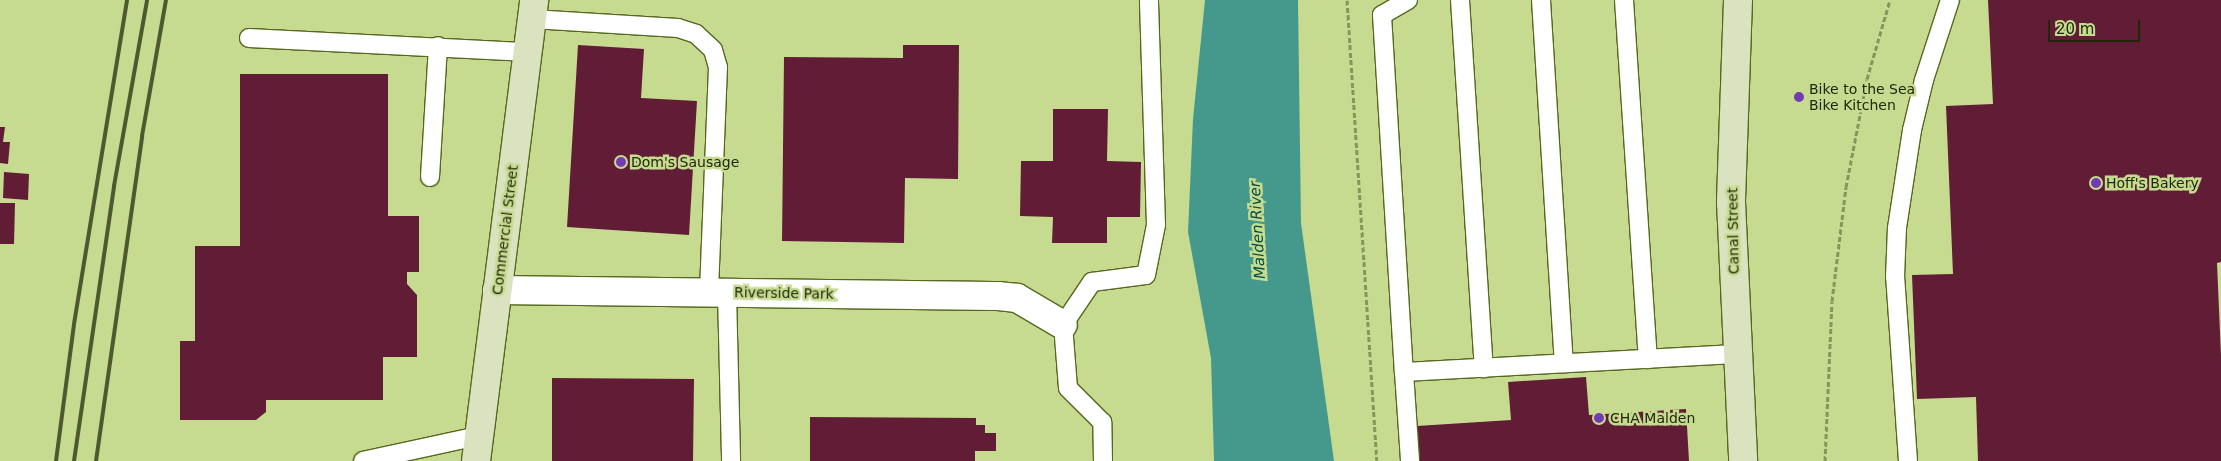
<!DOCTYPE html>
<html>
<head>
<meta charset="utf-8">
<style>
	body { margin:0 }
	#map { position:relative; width:2221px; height:461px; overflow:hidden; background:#c6db90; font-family:"DejaVu Sans",sans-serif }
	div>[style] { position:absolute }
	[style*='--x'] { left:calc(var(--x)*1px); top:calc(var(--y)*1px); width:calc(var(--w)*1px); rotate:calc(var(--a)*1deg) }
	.water>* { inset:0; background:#44998c }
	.building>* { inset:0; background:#601d35 }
	.path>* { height:3px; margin-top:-1.5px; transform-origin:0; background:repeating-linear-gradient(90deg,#85955b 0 5px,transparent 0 7.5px) }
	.roads { filter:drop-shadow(1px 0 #56671e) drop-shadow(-1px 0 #56671e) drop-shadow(0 1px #56671e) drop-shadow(0 -1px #56671e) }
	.lane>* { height:18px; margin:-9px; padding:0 9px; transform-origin:9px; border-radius:9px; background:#fff }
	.street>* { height:28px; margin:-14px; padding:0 14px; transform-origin:14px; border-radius:14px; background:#fff }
	.secondary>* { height:28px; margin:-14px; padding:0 14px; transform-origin:14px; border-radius:14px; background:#dae2c0 }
	.rail>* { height:4px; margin:-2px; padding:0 2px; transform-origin:2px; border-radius:2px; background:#4e592f }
	.dots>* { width:14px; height:14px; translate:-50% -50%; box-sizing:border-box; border:2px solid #c6db90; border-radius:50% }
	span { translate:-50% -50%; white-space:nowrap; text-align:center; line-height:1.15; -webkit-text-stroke:5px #c6db90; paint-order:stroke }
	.poi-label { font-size:14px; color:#21280a }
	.left { translate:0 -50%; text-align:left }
	.street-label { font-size:14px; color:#21280a }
	.water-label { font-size:15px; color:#004e45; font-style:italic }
	.scale { position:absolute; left:2048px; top:20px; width:92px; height:22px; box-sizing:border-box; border:2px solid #21280a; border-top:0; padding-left:6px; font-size:15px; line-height:18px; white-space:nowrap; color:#21280a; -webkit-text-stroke:4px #c6db90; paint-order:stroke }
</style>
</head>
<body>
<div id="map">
	<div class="water">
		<div style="clip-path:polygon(1205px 0,1298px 0,1301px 223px,1334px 461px,1214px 461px,1211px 358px,1188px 232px,1193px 119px)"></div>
	</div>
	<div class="building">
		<div style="clip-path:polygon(1988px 0,2221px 0,2221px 262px,2217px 263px,2221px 356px,2221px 461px,1978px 461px,1976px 397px,1917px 399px,1912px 275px,1953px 274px,1946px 106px,1993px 104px)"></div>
		<div style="clip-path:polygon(578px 45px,644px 49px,641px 98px,697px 101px,689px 235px,567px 227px)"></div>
		<div style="clip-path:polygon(903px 45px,959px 45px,958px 179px,905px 178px,904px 243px,782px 241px,784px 57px,903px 58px)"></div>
		<div style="clip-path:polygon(240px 74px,388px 74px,388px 216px,419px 216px,419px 272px,407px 272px,407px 284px,417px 295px,417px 357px,383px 357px,383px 400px,266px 400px,266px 412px,256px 420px,180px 420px,180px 341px,195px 341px,195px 246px,240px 246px)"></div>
		<div style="clip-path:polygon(1053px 109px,1108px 109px,1107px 161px,1141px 162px,1140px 217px,1107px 217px,1107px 243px,1052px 243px,1053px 217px,1020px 216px,1021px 161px,1053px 161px)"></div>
		<div style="clip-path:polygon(0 127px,5px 127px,3px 142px,10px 142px,8px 164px,0 163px)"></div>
		<div style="clip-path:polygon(4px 172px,29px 174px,28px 200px,3px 198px)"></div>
		<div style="clip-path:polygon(0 203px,15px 203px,14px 244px,0 244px)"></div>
		<div style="clip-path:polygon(1586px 377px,1589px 415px,1686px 409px,1689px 461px,1419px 461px,1417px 426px,1511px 420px,1508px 382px)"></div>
		<div style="clip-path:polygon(552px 378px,694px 379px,693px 461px,552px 461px)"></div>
		<div style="clip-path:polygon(810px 417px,976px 418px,976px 425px,985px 425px,985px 433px,996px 433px,996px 451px,975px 451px,975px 461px,810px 461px)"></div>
	</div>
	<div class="path">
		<div style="--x:1347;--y:0;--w:462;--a:86.3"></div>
		<div style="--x:1825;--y:461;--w:160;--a:-87.5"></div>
		<div style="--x:1832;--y:301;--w:115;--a:-83"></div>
		<div style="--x:1846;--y:187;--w:110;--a:-79"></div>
		<div style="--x:1867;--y:79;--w:82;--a:-73.8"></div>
	</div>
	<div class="roads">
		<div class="lane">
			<div style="--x:1408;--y:0;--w:30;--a:150"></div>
			<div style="--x:1382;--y:15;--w:358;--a:86.5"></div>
			<div style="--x:1404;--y:372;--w:332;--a:-3.1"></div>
			<div style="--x:1460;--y:0;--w:369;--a:86.3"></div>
			<div style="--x:1541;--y:0;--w:364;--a:86.4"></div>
			<div style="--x:1624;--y:0;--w:360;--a:86.2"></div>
			<div style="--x:532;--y:19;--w:146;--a:3.5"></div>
			<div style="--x:678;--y:28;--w:19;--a:18"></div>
			<div style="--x:696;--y:34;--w:23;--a:43"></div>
			<div style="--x:713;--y:50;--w:18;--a:74"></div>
			<div style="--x:718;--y:67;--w:226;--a:92.3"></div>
			<div style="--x:249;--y:38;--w:279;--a:2.9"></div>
			<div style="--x:430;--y:177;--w:131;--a:-86.5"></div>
			<div style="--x:727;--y:293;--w:168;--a:88.6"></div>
			<div style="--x:1404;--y:372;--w:89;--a:86.1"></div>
			<div style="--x:363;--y:461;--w:118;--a:-12.3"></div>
			<div style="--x:1103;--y:461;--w:39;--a:-91"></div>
			<div style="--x:1102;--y:422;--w:48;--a:-135"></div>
			<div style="--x:1068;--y:388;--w:63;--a:-94.5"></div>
			<div style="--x:1063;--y:325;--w:52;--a:-56"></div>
			<div style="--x:1092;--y:282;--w:54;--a:-7.4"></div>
			<div style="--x:1146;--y:275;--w:51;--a:-78.7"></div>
			<div style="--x:1156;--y:225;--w:225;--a:-91.8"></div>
			<div style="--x:1908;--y:461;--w:184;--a:-94"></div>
			<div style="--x:1895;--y:277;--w:49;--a:-87.7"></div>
			<div style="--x:1897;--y:228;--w:99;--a:-81.3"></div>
			<div style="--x:1912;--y:130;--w:51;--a:-76.5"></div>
			<div style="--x:1924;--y:80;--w:84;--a:-72"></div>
		</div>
		<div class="street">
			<div style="--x:497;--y:290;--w:501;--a:0.69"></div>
			<div style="--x:998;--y:296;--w:19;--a:6"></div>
			<div style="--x:1017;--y:298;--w:53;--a:30.4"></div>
		</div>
		<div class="secondary">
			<div style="--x:1738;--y:0;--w:202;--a:92"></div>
			<div style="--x:1731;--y:202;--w:259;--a:87.3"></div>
			<div style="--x:476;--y:461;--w:465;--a:-82.8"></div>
		</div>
	</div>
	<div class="rail">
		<div style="--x:56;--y:461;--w:138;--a:-82.5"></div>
		<div style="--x:74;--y:324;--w:328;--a:-80.7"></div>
		<div style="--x:74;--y:461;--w:278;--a:-81.7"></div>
		<div style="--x:114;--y:186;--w:189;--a:-79.9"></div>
		<div style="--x:96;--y:461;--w:328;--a:-81.9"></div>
		<div style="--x:142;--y:136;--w:138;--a:-80"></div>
	</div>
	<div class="dots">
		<div style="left:1799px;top:97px;background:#733bb2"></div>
		<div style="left:621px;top:162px;background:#733bb2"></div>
		<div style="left:2096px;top:183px;background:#733bb2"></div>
		<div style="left:1599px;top:418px;background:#733bb2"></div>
	</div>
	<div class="poi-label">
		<span class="left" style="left:1809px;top:97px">Bike to the Sea<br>Bike Kitchen</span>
		<span class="left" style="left:631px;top:162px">Dom's Sausage</span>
		<span class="left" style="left:2106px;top:183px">Hoff's Bakery</span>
		<span class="left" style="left:1610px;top:418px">CHA Malden</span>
	</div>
	<div class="street-label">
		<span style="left:505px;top:230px;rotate:-83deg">Commercial Street</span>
		<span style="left:1733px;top:231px;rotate:-91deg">Canal Street</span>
		<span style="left:784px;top:293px;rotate:1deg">Riverside Park</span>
	</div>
	<div class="water-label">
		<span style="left:1258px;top:230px;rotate:-93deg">Malden River</span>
	</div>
	<div class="scale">20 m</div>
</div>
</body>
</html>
